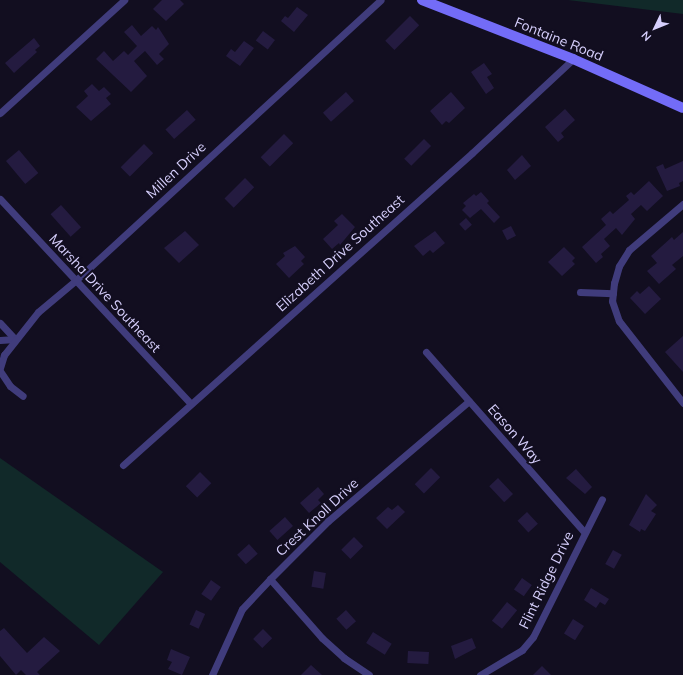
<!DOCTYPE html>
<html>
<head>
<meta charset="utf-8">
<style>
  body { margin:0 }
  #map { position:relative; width:683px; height:675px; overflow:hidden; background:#120e20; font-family:Mulish,sans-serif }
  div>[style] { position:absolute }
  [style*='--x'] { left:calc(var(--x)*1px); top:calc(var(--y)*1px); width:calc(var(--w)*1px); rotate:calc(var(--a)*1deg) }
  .green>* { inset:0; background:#112929 }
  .building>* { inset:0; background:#241b40; transform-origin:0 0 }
  .street>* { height:7px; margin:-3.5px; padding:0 3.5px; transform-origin:3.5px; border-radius:3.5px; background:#403c7c }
  .secondary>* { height:10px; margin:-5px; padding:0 5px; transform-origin:5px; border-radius:5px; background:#736cf7 }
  span { translate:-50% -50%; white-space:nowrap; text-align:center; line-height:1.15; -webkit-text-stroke:4px #120e20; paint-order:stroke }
  .street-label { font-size:14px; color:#d6cffc }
  .north { position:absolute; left:635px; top:8px; width:40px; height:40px; -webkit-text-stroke:3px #120e20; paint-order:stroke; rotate:227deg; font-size:11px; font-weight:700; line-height:16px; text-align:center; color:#d6cffc }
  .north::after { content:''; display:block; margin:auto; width:14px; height:18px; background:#d6cffc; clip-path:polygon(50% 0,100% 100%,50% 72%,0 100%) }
</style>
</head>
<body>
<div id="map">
  <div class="green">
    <i style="clip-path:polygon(568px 0,683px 0,683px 14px)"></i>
    <i style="clip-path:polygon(0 458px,163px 572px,99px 645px,0 562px)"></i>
  </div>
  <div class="building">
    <i style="clip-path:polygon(162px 0,180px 0,184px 4px,166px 21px,153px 9px)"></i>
    <i style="clip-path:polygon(297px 7px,308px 15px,294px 32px,281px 21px,285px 16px,288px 18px)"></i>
    <i style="left:410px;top:16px;width:13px;height:35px;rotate:45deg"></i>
    <i style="clip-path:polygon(132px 25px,141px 36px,152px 26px,156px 30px,158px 27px,169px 44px,159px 54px,164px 59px,157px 65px,145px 51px,134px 61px,147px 76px,131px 92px,96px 59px,104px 51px,113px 61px,124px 51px,128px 55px,137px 46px,124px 32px)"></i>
    <i style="left:263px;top:31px;width:15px;height:12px;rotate:37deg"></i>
    <i style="clip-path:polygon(34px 38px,40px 46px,35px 50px,37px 52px,14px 73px,5px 63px)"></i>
    <i style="clip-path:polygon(244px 41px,254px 48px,240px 66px,226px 56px,231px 49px,235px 52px)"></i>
    <i style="clip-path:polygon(484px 63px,492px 74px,487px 77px,494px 88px,486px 94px,471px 72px)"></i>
    <i style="clip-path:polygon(92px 84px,99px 91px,104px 87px,111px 94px,106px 98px,111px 104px,91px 121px,76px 107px,88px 96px,84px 91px)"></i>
    <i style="left:346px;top:92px;width:12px;height:31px;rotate:48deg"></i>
    <i style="clip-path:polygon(451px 92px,465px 108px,449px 123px,446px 121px,442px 125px,430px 111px)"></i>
    <i style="clip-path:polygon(565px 109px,575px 120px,561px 133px,564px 137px,558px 142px,545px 127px)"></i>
    <i style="left:187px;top:110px;width:13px;height:29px;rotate:48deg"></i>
    <i style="left:284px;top:134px;width:13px;height:33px;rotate:45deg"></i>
    <i style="left:424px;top:139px;width:10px;height:28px;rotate:45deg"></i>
    <i style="left:144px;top:144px;width:13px;height:33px;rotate:45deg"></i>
    <i style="left:19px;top:150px;width:30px;height:17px;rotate:50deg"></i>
    <i style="clip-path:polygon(522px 155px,531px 166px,515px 180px,507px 170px)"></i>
    <i style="clip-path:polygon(683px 161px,683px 181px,679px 183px,680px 186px,667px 191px,656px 167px,663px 164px,665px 169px)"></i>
    <i style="left:245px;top:178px;width:13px;height:29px;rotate:45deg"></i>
    <i style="clip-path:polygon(649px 181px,663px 196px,647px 211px,641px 205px,631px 214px,635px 219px,622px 235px,616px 228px,604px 239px,610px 246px,601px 254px,603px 257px,596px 263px,582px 247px,606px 225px,601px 219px,610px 211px,613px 214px,629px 200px,626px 196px,631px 192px,634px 195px)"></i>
    <i style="clip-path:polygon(481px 192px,489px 201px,487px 203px,500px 217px,494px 223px,481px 209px,470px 218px,462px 210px,466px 206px,463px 203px,474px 194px,476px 196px)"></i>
    <i style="left:61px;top:205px;width:30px;height:14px;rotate:48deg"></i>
    <i style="clip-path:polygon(342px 214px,355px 227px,340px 245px,339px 243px,332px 249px,323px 239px,338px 225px,334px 221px)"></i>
    <i style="left:466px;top:218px;width:9px;height:9px;rotate:49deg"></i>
    <i style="left:511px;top:226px;width:11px;height:10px;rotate:63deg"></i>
    <i style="clip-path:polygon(185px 231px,199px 245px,179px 263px,164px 248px)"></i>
    <i style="clip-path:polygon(435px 231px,445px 243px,433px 253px,430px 250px,423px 256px,414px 246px)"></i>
    <i style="clip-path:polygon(683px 232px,683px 256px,672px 265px,676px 269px,659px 284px,647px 271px,657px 263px,651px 256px,672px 237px,674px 240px)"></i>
    <i style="clip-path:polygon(295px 246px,305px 257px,301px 261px,304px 264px,289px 278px,276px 264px,285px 256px,283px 253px)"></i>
    <i style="clip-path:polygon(564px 247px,575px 258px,572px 261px,575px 264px,562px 276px,548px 262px)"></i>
    <i style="clip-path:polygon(649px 286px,661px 299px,645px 314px,630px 298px,637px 291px,640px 294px)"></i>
    <i style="clip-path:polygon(683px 336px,683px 372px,665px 352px)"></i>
    <i style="left:431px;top:468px;width:13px;height:23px;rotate:45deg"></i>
    <i style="clip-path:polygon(576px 469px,592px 487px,585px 494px,566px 478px)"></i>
    <i style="left:200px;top:472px;width:16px;height:20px;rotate:45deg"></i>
    <i style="left:498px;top:478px;width:22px;height:12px;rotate:47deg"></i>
    <i style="clip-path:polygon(318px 487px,324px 494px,318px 500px,321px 503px,309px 513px,300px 503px)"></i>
    <i style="clip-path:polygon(646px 494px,657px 505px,651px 511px,656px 514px,645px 531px,641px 529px,640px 532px,629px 525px)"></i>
    <i style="clip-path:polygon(398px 505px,405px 512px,387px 529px,376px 518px,388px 507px,392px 510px)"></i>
    <i style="left:527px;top:512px;width:16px;height:13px;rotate:47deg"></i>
    <i style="left:285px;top:517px;width:12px;height:21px;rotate:48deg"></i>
    <i style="left:354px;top:537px;width:13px;height:18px;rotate:45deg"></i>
    <i style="left:249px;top:544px;width:13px;height:16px;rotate:48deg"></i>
    <i style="left:613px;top:550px;width:10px;height:16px;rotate:29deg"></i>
    <i style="left:314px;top:571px;width:12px;height:16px;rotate:9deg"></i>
    <i style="left:522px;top:578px;width:12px;height:14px;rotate:35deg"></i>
    <i style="left:211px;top:580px;width:12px;height:17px;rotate:35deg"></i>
    <i style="clip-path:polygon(591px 588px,609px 599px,605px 605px,600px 602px,596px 608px,584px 600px)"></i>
    <i style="left:507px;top:602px;width:13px;height:24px;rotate:39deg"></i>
    <i style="left:196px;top:610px;width:10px;height:16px;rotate:24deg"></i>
    <i style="left:346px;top:610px;width:15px;height:13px;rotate:48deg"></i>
    <i style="left:573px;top:619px;width:13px;height:17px;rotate:32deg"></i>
    <i style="clip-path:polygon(4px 628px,27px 653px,44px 637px,60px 651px,37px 672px,40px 675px,26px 675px,21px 670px,16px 675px,0 656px,0 631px)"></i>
    <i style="left:263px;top:629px;width:13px;height:14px;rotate:45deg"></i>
    <i style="left:373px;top:632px;width:22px;height:13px;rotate:32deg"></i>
    <i style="clip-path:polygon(472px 638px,476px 648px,455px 659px,451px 646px)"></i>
    <i style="clip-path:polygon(171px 649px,190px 657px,182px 675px,168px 669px,172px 662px,167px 660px)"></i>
    <i style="left:408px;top:651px;width:21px;height:12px;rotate:3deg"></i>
    <i style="clip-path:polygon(311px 665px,322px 675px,301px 675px)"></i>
    <i style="clip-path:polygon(542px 666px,551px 675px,533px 675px)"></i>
  </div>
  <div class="street">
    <i style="--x:0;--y:113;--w:168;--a:-42.3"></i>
    <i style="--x:0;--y:199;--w:280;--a:47"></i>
    <i style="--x:683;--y:204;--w:71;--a:139.6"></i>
    <i style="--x:629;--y:250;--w:19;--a:122"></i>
    <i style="--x:619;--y:266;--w:18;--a:106"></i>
    <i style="--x:614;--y:283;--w:18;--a:96"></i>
    <i style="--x:612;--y:301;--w:21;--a:71"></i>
    <i style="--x:619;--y:321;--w:104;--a:52"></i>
    <i style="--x:580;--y:292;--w:33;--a:2"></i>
    <i style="--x:0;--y:323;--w:22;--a:47"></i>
    <i style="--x:15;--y:339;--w:15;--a:176"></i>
    <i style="--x:426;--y:352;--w:240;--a:48.7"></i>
    <i style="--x:0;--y:368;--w:14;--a:-73"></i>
    <i style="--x:4;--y:355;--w:55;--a:-51.7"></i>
    <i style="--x:38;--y:312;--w:48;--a:-40"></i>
    <i style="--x:75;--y:281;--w:415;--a:-42.6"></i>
    <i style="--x:0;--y:371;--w:18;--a:56"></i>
    <i style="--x:10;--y:386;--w:16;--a:38"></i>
    <i style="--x:123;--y:465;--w:468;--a:-41.8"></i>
    <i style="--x:472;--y:153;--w:138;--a:-42.9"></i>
    <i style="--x:270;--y:579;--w:79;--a:48.6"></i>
    <i style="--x:322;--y:638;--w:30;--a:42"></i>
    <i style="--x:344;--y:658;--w:30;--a:34"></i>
    <i style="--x:212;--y:675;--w:72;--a:-65.6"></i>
    <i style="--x:242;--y:609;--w:41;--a:-47"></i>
    <i style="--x:270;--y:579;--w:82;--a:-45"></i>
    <i style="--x:328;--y:521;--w:185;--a:-40.4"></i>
    <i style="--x:480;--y:675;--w:49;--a:-30.8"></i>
    <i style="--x:522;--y:650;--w:17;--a:-50"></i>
    <i style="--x:533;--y:637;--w:154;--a:-63.4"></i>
  </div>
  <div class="secondary">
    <i style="--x:422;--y:0;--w:162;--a:21.3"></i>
    <i style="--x:573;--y:59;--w:120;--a:24"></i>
  </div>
  <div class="street-label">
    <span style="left:559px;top:39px;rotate:22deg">Fontaine Road</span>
    <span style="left:176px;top:170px;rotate:-43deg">Millen Drive</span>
    <span style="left:340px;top:253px;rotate:-42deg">Elizabeth Drive Southeast</span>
    <span style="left:105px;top:293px;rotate:47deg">Marsha Drive Southeast</span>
    <span style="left:515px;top:434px;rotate:49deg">Eason Way</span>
    <span style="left:317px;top:517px;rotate:-43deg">Crest Knoll Drive</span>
    <span style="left:546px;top:580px;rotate:-64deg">Flint Ridge Drive</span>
  </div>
  <div class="north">N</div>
</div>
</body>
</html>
